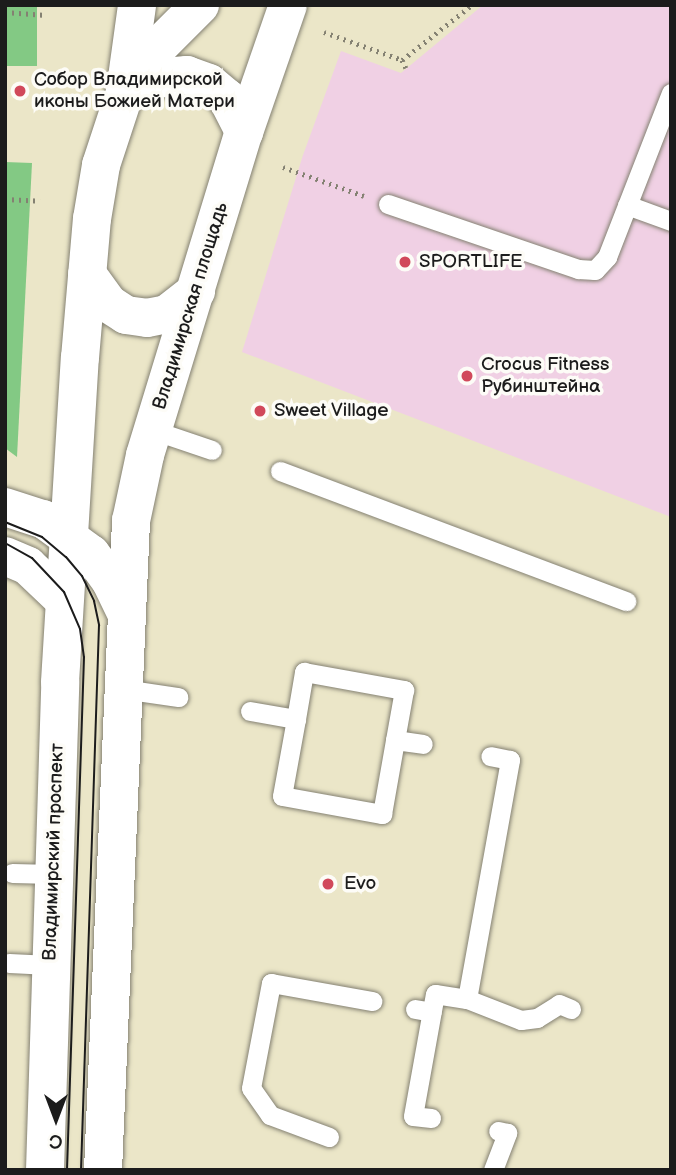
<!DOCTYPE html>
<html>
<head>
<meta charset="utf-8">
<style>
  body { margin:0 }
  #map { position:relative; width:676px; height:1175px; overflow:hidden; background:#ebe6c8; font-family:"Balsamiq Sans",sans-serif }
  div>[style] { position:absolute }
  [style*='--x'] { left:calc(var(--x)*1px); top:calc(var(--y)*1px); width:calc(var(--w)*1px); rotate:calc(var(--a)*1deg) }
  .built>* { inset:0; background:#f0d0e4 }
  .green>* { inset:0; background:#83c984; transform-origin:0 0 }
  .path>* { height:4.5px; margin-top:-2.25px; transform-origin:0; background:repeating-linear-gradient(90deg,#848172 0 2px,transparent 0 7px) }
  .roads { filter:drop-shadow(0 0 2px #848172) drop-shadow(0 0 2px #848172) }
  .service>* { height:19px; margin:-9.5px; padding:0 9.5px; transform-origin:9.5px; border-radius:9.5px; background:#fff }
  .minor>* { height:38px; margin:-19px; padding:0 19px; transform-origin:19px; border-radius:19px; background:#fff }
  .tertiary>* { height:38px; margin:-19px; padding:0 19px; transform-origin:19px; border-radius:19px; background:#fff }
  .primary>* { height:38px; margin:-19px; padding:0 19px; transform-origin:19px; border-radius:19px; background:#fff }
  .tram>* { height:2px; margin:-1px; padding:0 1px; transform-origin:1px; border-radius:1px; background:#1c1c1c }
  .dots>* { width:19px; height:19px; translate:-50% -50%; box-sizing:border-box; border:4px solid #fdfcf7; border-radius:50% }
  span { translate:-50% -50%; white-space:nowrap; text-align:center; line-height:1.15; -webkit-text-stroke:7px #fdfcf7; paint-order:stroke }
  .poi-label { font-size:19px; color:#1c1c1c }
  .left { translate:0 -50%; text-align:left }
  .street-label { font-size:19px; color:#1c1c1c }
  .frame { position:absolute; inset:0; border:7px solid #1c1c1c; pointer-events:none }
  .north { position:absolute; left:21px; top:1084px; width:70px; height:70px; -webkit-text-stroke:5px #fdfcf7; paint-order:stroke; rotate:180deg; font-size:19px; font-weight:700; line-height:28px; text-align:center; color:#1c1c1c }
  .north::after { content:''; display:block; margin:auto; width:24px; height:32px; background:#1c1c1c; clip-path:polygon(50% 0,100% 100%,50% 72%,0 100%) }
</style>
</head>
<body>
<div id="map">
  <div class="built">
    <i style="clip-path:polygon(483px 5px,671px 5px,671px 517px,242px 352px,303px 155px,341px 51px,401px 73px)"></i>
  </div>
  <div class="green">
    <i style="left:5px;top:5px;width:32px;height:61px"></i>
    <i style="clip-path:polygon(5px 162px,32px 163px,17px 457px,5px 448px)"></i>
  </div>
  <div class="path">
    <i style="--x:5;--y:12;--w:41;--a:4.2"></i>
    <i style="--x:324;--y:32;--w:83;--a:19.7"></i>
    <i style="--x:402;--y:60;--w:9;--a:63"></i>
    <i style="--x:402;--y:60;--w:89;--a:-38.2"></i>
    <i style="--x:283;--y:167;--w:86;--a:19.7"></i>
    <i style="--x:5;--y:199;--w:35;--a:3"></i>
  </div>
  <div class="roads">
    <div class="service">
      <i style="--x:388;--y:204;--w:201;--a:18.9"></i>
      <i style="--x:578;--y:269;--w:17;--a:3"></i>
      <i style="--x:595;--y:270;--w:18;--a:-47"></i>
      <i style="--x:607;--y:257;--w:176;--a:-68.7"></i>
      <i style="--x:627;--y:205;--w:47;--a:20"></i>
      <i style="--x:153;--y:430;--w:62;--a:18.7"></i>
      <i style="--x:280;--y:471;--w:370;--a:20.6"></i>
      <i style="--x:123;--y:689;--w:56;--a:8.3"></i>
      <i style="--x:250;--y:711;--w:47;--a:9.9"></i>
      <i style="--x:296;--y:719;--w:78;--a:100.3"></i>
      <i style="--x:282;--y:796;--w:102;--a:10.2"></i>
      <i style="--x:382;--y:814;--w:75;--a:-80"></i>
      <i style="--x:395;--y:740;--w:28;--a:8"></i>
      <i style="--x:296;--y:719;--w:48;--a:-80.3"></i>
      <i style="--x:304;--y:672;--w:102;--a:10.2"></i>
      <i style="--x:404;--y:690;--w:51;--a:100.2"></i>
      <i style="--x:12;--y:873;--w:42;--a:1.4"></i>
      <i style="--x:9;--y:963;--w:41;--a:2.8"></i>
      <i style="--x:467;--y:999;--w:58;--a:21.3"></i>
      <i style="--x:521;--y:1020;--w:16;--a:-7"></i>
      <i style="--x:537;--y:1018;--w:26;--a:-32"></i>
      <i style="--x:559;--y:1004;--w:13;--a:23"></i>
      <i style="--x:415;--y:1009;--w:17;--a:10"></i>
      <i style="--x:431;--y:1118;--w:18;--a:-174"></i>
      <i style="--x:413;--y:1116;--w:124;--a:-79.8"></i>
      <i style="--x:435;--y:994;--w:32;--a:9"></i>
      <i style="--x:467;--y:999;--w:243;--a:-79.8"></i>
      <i style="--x:510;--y:760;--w:20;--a:-169"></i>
      <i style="--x:329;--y:1137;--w:63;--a:-159.6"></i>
      <i style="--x:270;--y:1115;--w:33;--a:-125"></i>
      <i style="--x:251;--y:1088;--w:107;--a:-79.2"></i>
      <i style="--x:271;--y:983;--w:103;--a:10.1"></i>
      <i style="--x:493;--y:1170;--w:40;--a:-69"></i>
      <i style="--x:507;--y:1133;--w:9;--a:-167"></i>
    </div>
    <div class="minor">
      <i style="--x:125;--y:92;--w:57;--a:-53.5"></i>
      <i style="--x:159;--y:46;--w:58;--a:-45"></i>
    </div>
    <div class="tertiary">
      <i style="--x:5;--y:507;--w:40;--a:18"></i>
      <i style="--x:43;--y:519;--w:59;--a:36.1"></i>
      <i style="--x:91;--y:554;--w:34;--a:54"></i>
      <i style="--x:111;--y:582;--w:34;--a:64"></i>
      <i style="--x:5;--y:556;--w:25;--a:23"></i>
      <i style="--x:28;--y:566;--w:50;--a:43.4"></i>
    </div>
    <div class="primary">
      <i style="--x:125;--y:92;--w:42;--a:-21"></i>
      <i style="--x:164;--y:77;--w:23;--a:-5"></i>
      <i style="--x:187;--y:75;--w:23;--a:20"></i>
      <i style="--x:209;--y:83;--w:23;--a:40"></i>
      <i style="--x:227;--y:98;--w:38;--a:63"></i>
      <i style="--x:87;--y:274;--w:37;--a:54"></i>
      <i style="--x:109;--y:304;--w:20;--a:33"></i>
      <i style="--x:126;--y:315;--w:21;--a:8"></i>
      <i style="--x:147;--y:318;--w:20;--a:-11"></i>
      <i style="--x:167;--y:314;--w:37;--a:-38"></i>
      <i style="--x:45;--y:1170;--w:488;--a:-88.2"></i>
      <i style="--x:60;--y:682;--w:325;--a:-86.5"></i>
      <i style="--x:80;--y:358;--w:140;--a:-85.1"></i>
      <i style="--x:92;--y:219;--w:55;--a:-80.5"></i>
      <i style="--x:101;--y:165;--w:77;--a:-71.8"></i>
      <i style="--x:125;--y:92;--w:88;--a:-82.1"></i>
      <i style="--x:103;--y:1170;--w:650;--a:-87.53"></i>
      <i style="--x:131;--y:521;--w:67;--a:-78"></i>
      <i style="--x:145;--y:455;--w:338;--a:-73"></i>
      <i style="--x:244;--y:132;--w:134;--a:-70.9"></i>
    </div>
  </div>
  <div class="tram">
    <i style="--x:5;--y:522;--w:40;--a:22"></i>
    <i style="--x:42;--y:537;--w:31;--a:40"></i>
    <i style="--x:66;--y:557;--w:25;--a:50"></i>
    <i style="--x:82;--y:576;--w:28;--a:64"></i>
    <i style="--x:94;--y:601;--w:25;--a:78"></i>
    <i style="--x:99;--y:625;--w:545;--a:91.89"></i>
    <i style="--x:5;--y:543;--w:31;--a:29"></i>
    <i style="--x:32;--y:558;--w:47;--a:46.7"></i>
    <i style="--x:64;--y:592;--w:40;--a:66.6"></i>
    <i style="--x:80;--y:629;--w:28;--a:82"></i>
    <i style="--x:84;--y:657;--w:513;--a:91.9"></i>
  </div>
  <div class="dots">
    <i style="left:20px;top:91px;background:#d1495b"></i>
    <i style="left:405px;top:262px;background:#d1495b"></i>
    <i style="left:467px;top:376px;background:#d1495b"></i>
    <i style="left:260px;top:411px;background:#d1495b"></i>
    <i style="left:328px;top:884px;background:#d1495b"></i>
  </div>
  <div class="poi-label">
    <span class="left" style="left:34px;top:91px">Собор Владимирской<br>иконы Божией Матери</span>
    <span class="left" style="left:419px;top:262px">SPORTLIFE</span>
    <span class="left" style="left:481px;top:376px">Crocus Fitness<br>Рубинштейна</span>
    <span class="left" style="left:274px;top:411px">Sweet Village</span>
    <span class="left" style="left:344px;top:884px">Evo</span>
  </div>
  <div class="street-label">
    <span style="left:191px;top:306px;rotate:-73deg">Владимирская площадь</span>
    <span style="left:54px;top:852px;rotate:-88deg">Владимирский проспект</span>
  </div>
  <div class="frame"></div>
  <div class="north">С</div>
</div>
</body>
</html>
